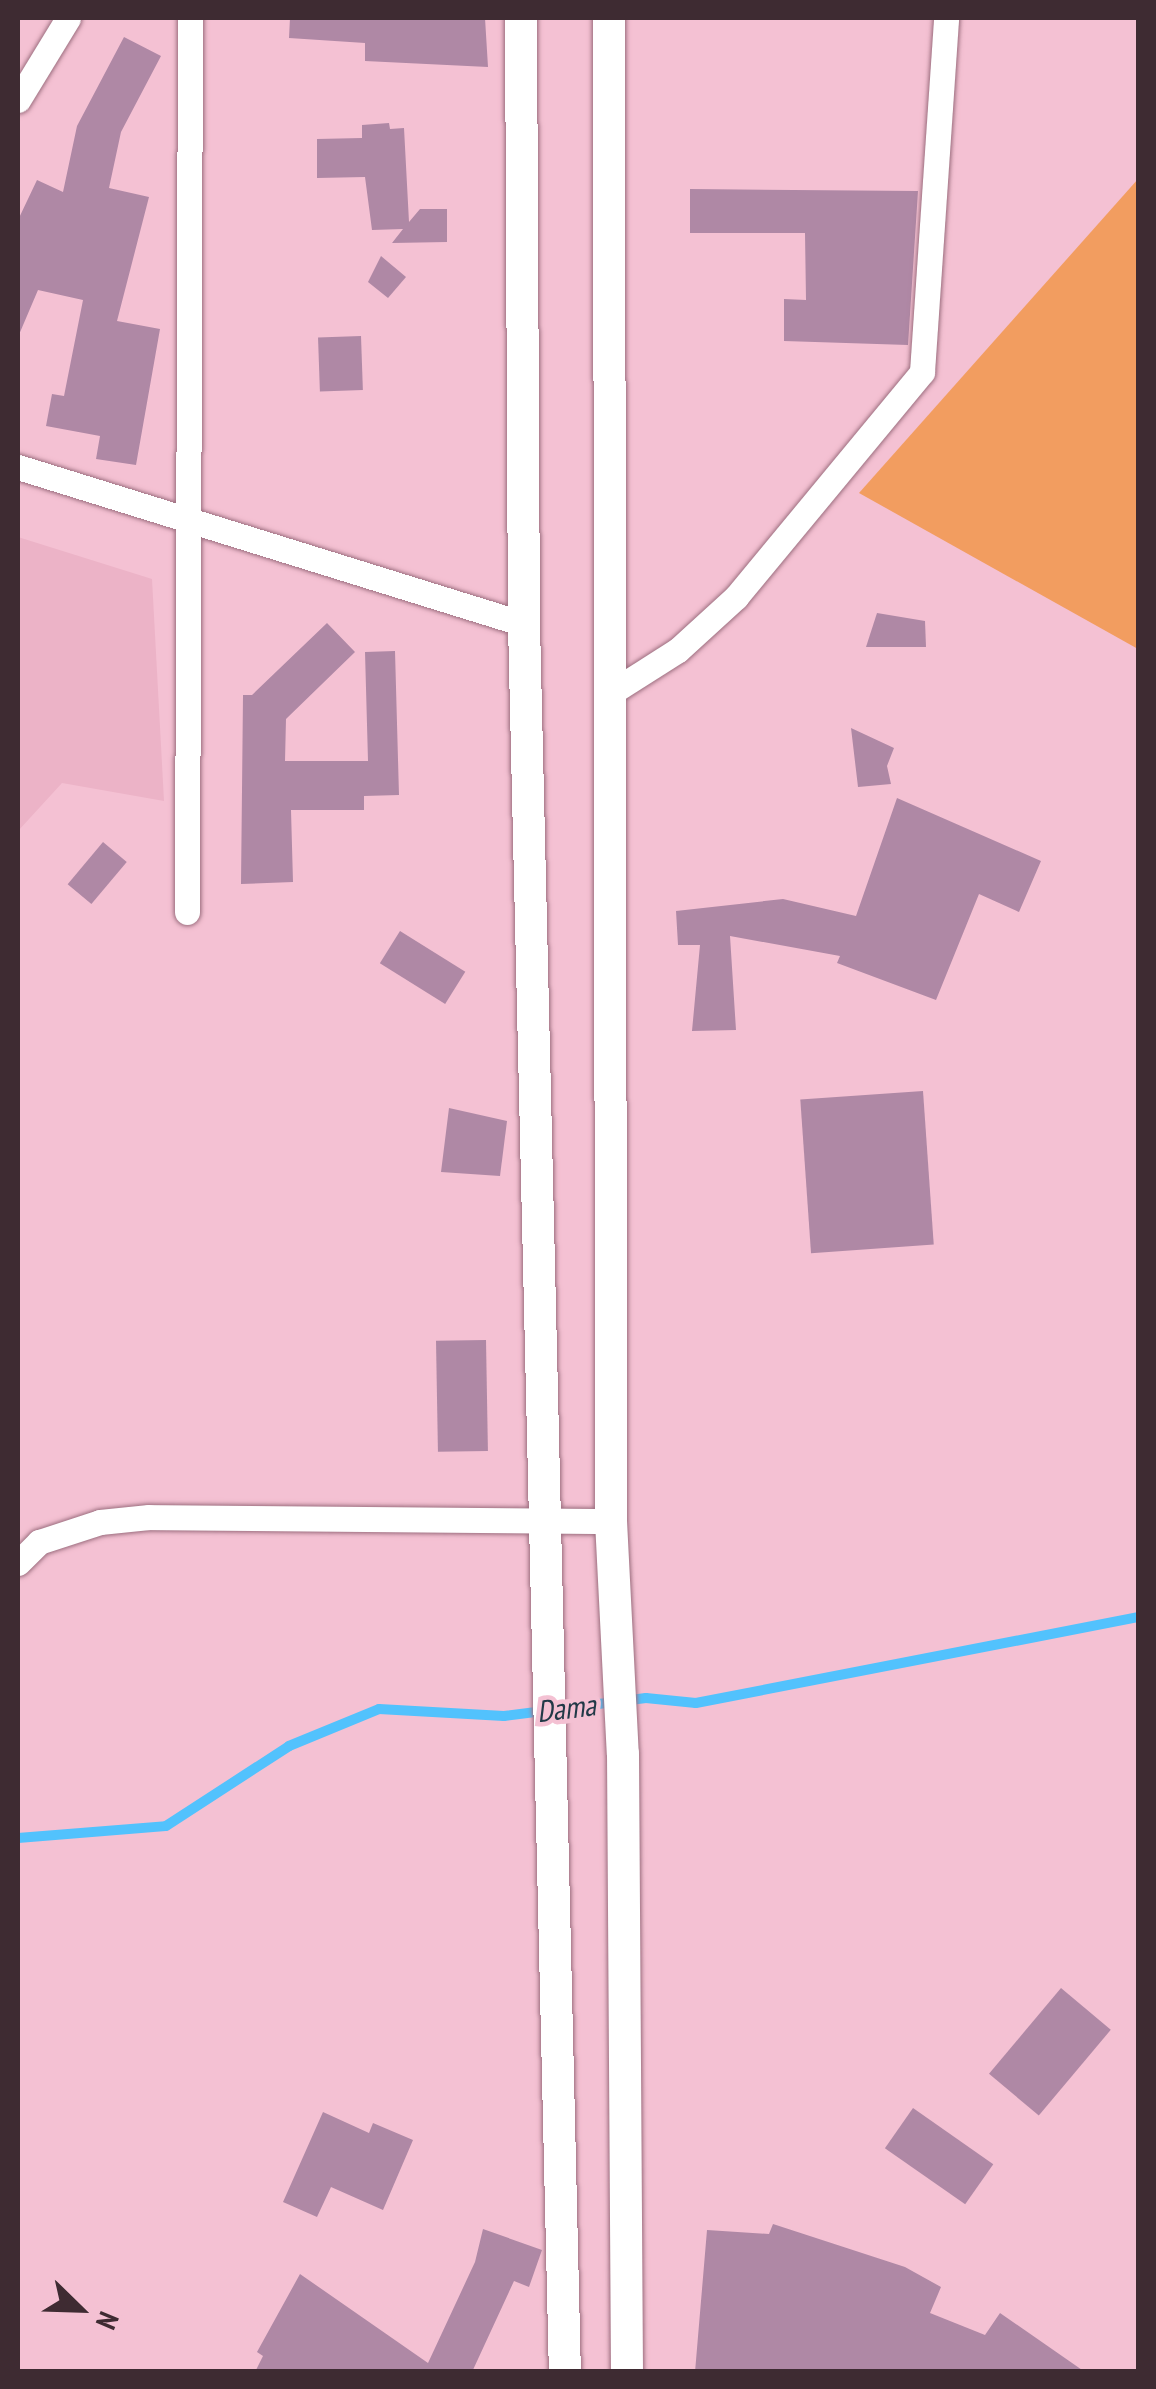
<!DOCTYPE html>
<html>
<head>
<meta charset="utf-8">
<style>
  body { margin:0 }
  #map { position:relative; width:1156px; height:2389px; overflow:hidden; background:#f4c1d3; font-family:"PT Sans Narrow",sans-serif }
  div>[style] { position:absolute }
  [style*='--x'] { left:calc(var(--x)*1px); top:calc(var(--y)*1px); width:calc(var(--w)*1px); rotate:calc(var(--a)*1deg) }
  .built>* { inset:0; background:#ecb3c7 }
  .green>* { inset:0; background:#f29d60 }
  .stream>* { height:10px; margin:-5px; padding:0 5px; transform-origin:5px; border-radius:5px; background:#52c2fd }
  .building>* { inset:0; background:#af88a5; transform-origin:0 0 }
  .roads { filter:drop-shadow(0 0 2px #9c6e7f) drop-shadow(0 0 2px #9c6e7f) }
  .minor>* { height:25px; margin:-12.5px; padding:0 12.5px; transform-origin:12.5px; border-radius:12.5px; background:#fff }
  .tertiary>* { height:32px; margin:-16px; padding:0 16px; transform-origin:16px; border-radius:16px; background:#fff }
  span { translate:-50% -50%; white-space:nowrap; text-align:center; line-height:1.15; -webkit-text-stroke:9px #f4c1d3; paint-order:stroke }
  .water-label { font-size:30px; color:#213947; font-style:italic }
  .frame { position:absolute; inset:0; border:20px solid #3e2b32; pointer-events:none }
  .north { position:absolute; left:30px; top:2259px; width:100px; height:100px; -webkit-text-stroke:8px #f4c1d3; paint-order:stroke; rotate:113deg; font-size:28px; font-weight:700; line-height:40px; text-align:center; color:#3e2b32 }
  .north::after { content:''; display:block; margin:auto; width:35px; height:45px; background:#3e2b32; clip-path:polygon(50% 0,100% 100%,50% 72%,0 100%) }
</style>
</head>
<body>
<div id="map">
  <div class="built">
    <i style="clip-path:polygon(18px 537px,152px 579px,164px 801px,62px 783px,18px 831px)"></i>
  </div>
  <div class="green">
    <i style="clip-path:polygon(1138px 179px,1138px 649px,859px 493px)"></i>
  </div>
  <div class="stream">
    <i style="--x:18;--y:1838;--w:148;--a:-4.6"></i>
    <i style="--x:166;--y:1826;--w:147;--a:-33"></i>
    <i style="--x:289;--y:1746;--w:97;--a:-22.3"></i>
    <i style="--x:379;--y:1709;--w:125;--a:3.2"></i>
    <i style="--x:504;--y:1716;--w:143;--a:-7.2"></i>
    <i style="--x:646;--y:1698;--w:50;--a:5.7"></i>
    <i style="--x:696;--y:1703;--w:450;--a:-11"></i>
  </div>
  <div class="building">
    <i style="clip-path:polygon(290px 18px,485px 18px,488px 67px,365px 61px,365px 43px,289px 38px)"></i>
    <i style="clip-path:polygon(124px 37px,161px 56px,121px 132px,109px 188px,149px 197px,117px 321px,160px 329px,136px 465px,96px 459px,100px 436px,46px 426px,52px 394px,64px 396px,83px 300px,38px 290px,18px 337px,18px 220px,37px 180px,63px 192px,77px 126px)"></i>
    <i style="clip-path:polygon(389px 123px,390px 129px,404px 128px,409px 222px,420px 209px,447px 209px,447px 242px,392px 243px,403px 229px,372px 230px,365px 177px,317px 178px,317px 139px,362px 138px,362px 125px)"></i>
    <i style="clip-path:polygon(690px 189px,918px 191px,908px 345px,784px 341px,784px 299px,806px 300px,805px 233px,690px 233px)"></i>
    <i style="clip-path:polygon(381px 256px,406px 277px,388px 298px,368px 282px)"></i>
    <i style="left:361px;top:336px;width:54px;height:43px;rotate:88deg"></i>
    <i style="clip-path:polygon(877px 613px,925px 621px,926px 647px,866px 647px)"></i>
    <i style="clip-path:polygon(327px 623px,355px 652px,286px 719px,285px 761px,368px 761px,365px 652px,395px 651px,399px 795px,364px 796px,364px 810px,291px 810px,293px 882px,241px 884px,243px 695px,252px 695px)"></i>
    <i style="clip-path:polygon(851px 728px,894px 748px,887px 766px,891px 784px,858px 787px)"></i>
    <i style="clip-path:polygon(897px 798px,1041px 861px,1019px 912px,979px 894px,936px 1000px,837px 963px,840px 956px,730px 936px,736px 1030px,692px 1031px,700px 945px,678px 945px,676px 911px,783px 899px,856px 916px)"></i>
    <i style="left:103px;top:842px;width:31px;height:55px;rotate:40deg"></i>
    <i style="left:400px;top:931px;width:77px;height:38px;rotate:32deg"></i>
    <i style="left:923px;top:1091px;width:154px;height:123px;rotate:86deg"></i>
    <i style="clip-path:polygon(449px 1108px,507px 1121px,500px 1176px,441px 1172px)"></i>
    <i style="left:486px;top:1340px;width:111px;height:50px;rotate:89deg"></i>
    <i style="left:1061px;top:1988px;width:65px;height:112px;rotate:40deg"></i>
    <i style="left:913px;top:2108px;width:98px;height:49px;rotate:35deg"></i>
    <i style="clip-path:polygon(323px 2112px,369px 2133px,373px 2123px,413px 2140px,383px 2210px,331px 2187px,317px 2217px,283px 2202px)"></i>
    <i style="clip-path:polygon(773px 2224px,905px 2267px,941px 2287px,930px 2313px,985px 2335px,1000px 2313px,1085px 2372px,695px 2372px,707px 2230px,769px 2234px)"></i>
    <i style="clip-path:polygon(483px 2229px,542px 2250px,529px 2287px,514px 2281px,472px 2372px,255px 2372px,263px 2356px,257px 2352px,300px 2274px,428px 2363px,475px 2262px)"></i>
  </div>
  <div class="roads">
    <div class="minor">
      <i style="--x:18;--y:100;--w:96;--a:-58.6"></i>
      <i style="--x:18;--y:467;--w:530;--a:17.24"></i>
      <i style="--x:612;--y:692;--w:78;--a:-32.5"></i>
      <i style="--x:678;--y:650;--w:79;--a:-42.4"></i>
      <i style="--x:736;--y:597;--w:292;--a:-50.4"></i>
      <i style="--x:922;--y:372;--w:355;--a:-86.1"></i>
      <i style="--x:187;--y:912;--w:894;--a:-89.81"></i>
      <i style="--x:18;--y:1563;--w:30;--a:-45"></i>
      <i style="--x:39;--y:1542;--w:64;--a:-18.2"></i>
      <i style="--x:100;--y:1522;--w:49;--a:-5.8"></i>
      <i style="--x:149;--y:1517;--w:462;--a:0.5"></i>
    </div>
    <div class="tertiary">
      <i style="--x:521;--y:18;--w:606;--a:89.72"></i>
      <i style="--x:524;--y:624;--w:1748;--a:88.66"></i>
      <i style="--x:609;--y:18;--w:1503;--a:89.92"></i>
      <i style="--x:611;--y:1521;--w:233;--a:87.1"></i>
      <i style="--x:623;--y:1754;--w:618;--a:89.63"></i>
    </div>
  </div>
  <div class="water-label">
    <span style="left:566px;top:1708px;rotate:-7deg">Dama</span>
  </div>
  <div class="frame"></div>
  <div class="north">N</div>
</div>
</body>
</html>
